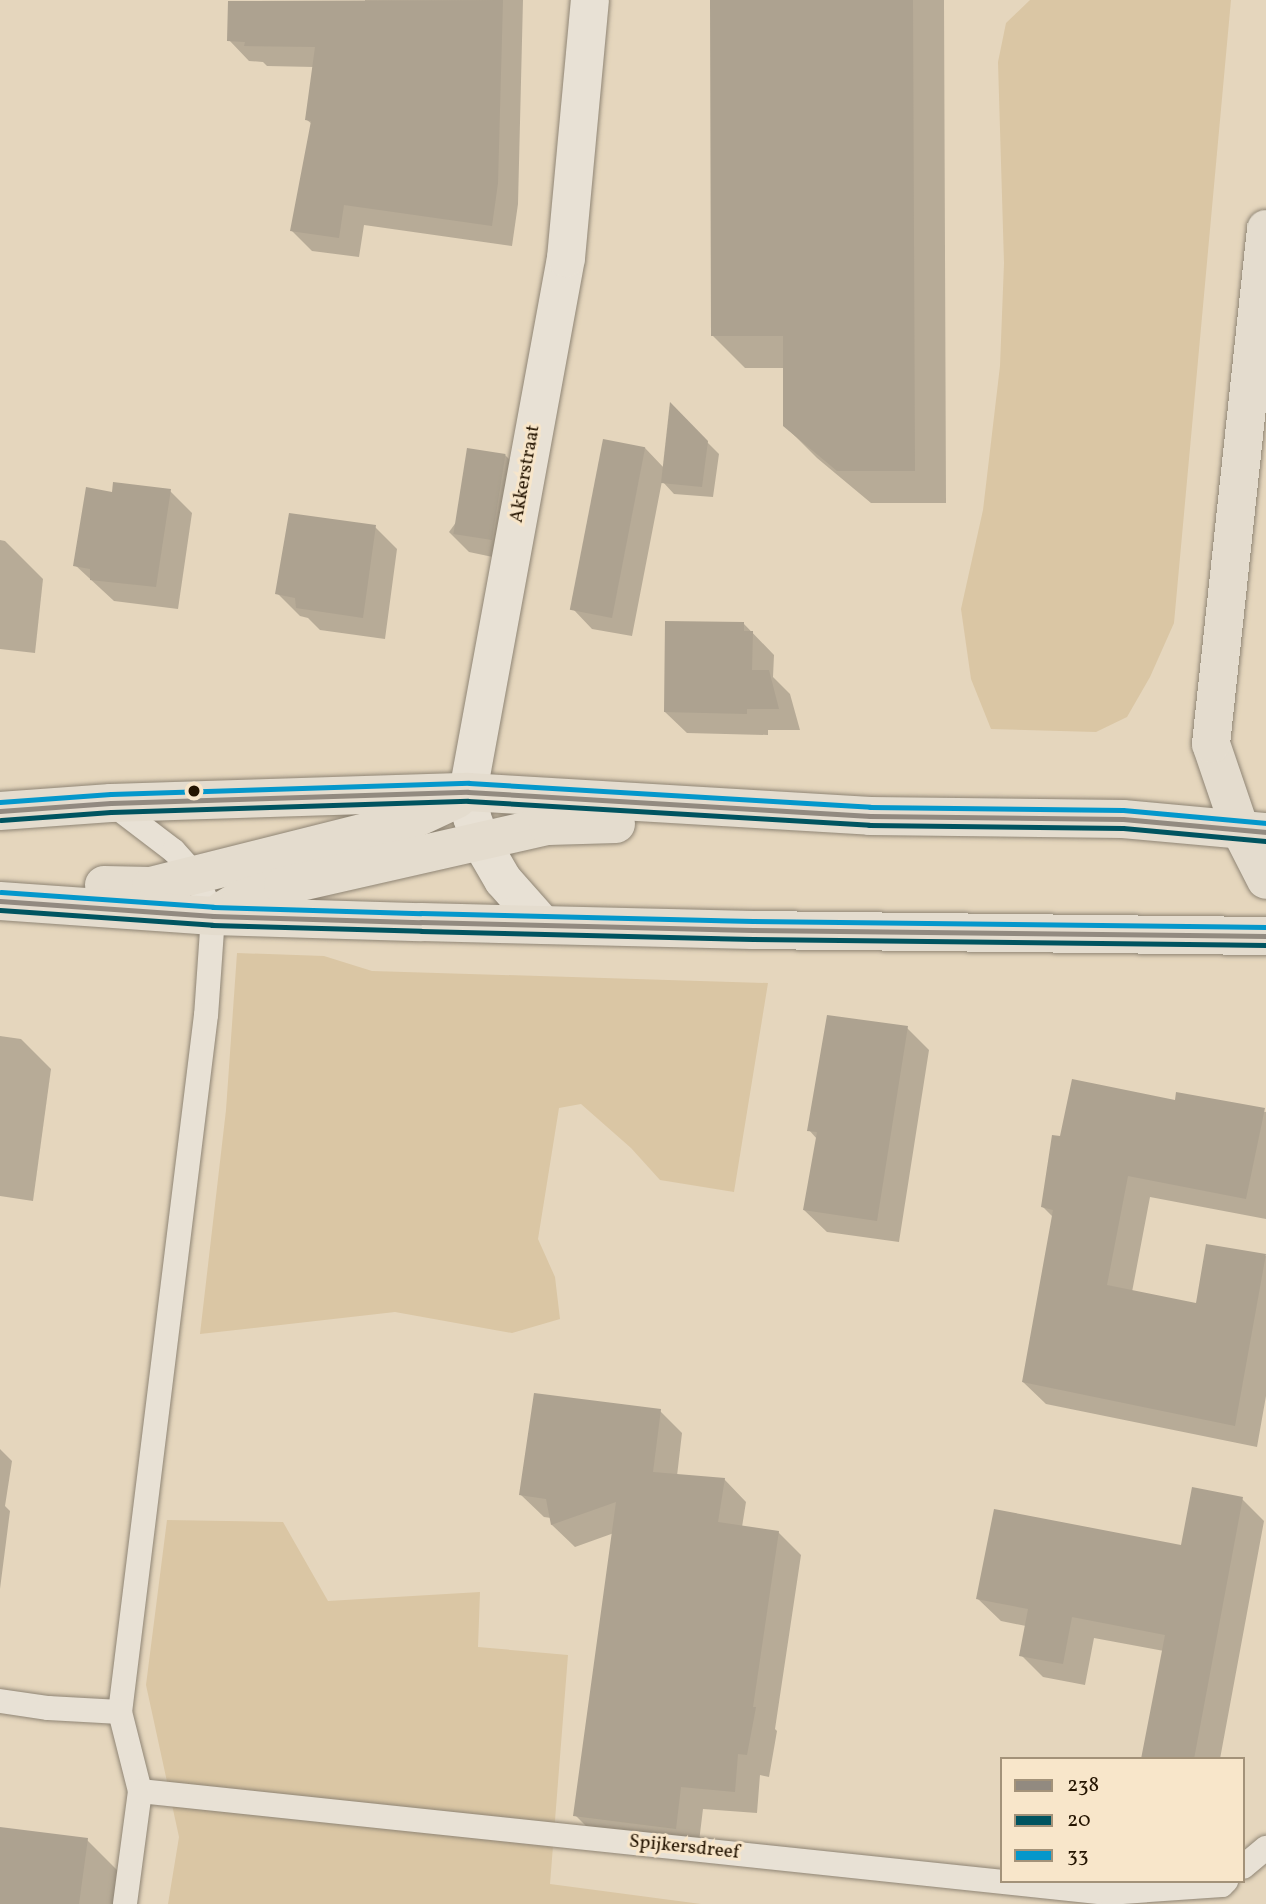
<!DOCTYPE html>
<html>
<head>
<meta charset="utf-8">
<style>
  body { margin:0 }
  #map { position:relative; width:1266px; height:1904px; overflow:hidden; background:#e5d6bd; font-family:Vollkorn,serif }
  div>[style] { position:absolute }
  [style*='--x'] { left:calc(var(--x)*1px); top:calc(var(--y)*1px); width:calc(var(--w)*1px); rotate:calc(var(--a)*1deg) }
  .green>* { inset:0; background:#dac6a4 }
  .shadow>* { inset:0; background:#0003 }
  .building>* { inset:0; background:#ada290; transform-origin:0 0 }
  .roads { filter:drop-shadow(0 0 2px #8f8575) drop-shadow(0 0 2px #8f8575) }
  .lane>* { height:24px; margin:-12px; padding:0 12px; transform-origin:12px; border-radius:12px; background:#e8e1d5 }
  .street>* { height:38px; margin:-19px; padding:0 19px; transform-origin:19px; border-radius:19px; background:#e8e1d5 }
  .primary>* { height:38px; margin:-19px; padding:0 19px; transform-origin:19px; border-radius:19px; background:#e4dcce }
  .highway>* { height:38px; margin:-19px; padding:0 19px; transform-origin:19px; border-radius:19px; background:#e4dcce }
  .bus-1>* { height:5px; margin:-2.5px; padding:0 2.5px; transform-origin:2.5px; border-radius:2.5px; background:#928a80 }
  .bus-2>* { height:5px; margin:-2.5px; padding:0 2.5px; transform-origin:2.5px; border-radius:2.5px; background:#005460 }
  .bus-3>* { height:5px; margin:-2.5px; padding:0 2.5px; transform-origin:2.5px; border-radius:2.5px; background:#0497cb }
  .dots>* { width:19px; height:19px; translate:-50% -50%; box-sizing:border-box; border:4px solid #f8e6ca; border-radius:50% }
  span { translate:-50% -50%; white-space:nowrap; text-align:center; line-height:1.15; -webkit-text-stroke:6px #f8e6ca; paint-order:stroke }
  .street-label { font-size:19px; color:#241400 }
  .legend { position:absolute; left:1000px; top:1757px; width:245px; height:126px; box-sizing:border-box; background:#f8e6ca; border:2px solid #a39279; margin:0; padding:9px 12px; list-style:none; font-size:21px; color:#241400 }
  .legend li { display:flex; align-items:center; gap:14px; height:35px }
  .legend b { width:35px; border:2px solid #a39279 }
</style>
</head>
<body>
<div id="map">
  <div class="green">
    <i style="clip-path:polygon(1030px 0,1231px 0,1174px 623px,1150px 677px,1127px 717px,1096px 732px,991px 729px,971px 679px,961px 609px,983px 510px,1000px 366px,1004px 263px,998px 62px,1006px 23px)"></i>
    <i style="clip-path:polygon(237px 953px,324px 956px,372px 971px,768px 983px,734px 1192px,660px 1180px,631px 1148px,581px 1104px,559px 1108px,538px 1239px,555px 1277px,560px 1319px,512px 1333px,395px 1312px,200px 1334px,226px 1110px)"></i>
    <i style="clip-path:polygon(167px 1520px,283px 1522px,328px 1601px,480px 1592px,478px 1647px,568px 1655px,550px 1884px,701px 1904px,168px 1904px,179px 1837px,146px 1685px)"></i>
  </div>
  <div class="shadow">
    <i style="clip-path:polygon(365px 0,523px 0,518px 204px,512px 246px,364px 225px,359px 257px,312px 251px,291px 230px,312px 124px,307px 120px,314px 67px,267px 66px,263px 62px,249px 61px,229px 40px,230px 1px,365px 3px)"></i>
    <i style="clip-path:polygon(712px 0,944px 0,946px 503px,871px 503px,817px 458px,785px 426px,785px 368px,745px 368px,713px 336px)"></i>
    <i style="clip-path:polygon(671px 406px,719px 454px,713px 497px,674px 494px,662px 481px,632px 636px,592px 629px,573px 609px,645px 448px,664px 468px)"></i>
    <i style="clip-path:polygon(505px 455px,525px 475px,507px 560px,469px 552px,449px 532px)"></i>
    <i style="clip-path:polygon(170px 491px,192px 513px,178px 609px,114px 601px,75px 565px,113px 494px)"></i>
    <i style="clip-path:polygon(375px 527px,397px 549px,385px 639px,320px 630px,308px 618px,300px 616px,277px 593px)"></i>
    <i style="clip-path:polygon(0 540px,5px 541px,43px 579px,35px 653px,0 649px)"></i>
    <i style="clip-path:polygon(744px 624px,774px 655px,773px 677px,790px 694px,800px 730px,768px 730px,768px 735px,687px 733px,665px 712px)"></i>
    <i style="clip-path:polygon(907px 1028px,929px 1050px,899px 1242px,827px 1232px,804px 1210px,817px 1139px,809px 1130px)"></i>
    <i style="clip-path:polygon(0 1036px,21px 1039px,51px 1069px,33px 1201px,0 1196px)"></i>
    <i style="clip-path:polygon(1177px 1102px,1266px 1112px,1266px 1219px,1150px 1197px,1132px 1292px,1198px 1305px,1207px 1246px,1266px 1256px,1266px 1396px,1257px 1447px,1046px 1404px,1023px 1382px,1053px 1217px,1043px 1207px,1061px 1138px)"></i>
    <i style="clip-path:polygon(660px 1411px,682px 1433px,677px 1476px,724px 1479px,746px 1502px,742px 1527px,778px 1532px,801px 1555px,775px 1729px,777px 1731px,769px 1777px,760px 1775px,757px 1813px,703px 1809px,698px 1850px,597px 1837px,575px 1815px,614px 1533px,575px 1547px,552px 1525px,551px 1518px,544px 1517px,521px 1495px)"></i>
    <i style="clip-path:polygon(0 1449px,12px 1461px,5px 1506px,10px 1511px,0 1589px)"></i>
    <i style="clip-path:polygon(1242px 1499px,1264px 1521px,1220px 1759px,1142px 1759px,1164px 1651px,1094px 1638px,1085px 1685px,1043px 1677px,1021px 1655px,1026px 1626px,1001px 1621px,978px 1599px,1183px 1547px)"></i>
    <i style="clip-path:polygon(0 1828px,87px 1840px,119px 1872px,115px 1904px,0 1904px)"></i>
  </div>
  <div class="building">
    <i style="clip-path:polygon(503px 0,498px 183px,492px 226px,344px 205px,339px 238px,290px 231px,311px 121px,305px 120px,315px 47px,244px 46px,245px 42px,227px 41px,228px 1px)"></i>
    <i style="clip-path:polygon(710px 0,913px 0,915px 471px,837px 471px,783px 426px,783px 336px,711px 336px)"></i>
    <i style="clip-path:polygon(670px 402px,708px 441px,702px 487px,661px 483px)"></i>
    <i style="left:603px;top:439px;width:43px;height:174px;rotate:11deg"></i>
    <i style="left:467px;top:448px;width:39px;height:87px;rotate:9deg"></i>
    <i style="clip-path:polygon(113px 482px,171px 489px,156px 587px,90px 580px,90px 569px,73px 566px,86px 487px,112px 492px)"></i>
    <i style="clip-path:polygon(289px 513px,376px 525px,363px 618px,296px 608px,295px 598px,275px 594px)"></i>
    <i style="clip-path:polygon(665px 621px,744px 622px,744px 631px,753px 631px,752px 670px,769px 670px,779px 709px,747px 709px,747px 714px,664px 712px)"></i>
    <i style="clip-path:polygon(827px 1015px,908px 1026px,877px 1221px,803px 1210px,817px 1132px,807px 1131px)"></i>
    <i style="clip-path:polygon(1072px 1079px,1175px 1100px,1176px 1092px,1265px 1108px,1246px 1199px,1128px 1176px,1107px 1285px,1196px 1303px,1206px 1244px,1266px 1254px,1235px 1426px,1022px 1382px,1053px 1210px,1041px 1207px,1052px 1135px,1060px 1136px)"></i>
    <i style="clip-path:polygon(534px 1393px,661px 1409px,653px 1472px,725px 1478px,718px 1522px,779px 1531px,753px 1707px,756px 1707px,747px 1755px,738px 1754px,735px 1792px,681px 1787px,676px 1829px,573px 1816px,616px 1502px,551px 1525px,546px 1499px,519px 1495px)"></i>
    <i style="clip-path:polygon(1192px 1487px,1243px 1497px,1194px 1759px,1141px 1759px,1165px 1635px,1072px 1617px,1063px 1664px,1019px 1656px,1028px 1609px,976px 1599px,994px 1509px,1181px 1545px)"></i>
    <i style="clip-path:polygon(0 1827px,88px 1838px,79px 1904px,0 1904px)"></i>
  </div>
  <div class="roads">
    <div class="lane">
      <i style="--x:111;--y:803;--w:79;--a:37.3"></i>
      <i style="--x:174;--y:851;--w:31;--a:48"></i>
      <i style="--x:195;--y:874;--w:46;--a:66.8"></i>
      <i style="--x:213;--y:916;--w:99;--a:94"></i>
      <i style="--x:206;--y:1015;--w:702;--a:97.03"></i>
      <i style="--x:120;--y:1712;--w:81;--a:75.8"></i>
      <i style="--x:140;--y:1791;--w:114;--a:97.6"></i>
      <i style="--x:0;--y:1701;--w:49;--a:8.3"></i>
      <i style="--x:48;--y:1708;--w:72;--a:3.2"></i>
      <i style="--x:140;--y:1791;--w:973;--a:6.02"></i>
      <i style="--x:1108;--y:1893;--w:114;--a:-4"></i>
      <i style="--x:1222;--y:1885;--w:6;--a:-45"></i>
      <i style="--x:1243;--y:1867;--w:30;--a:-40"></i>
    </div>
    <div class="street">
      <i style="--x:543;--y:925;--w:60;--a:-131.6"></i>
      <i style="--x:503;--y:880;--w:44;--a:-120.1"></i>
      <i style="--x:481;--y:842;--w:27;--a:-110"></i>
      <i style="--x:472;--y:817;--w:25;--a:-99"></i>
      <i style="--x:468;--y:792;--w:543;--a:-79.6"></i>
      <i style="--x:566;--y:258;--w:259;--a:-84.7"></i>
    </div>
    <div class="primary">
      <i style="--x:0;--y:811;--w:111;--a:-4.1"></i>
      <i style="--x:111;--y:803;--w:357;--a:-1.8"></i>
      <i style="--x:468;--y:792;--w:403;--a:3.4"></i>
      <i style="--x:870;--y:816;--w:253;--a:0.7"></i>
      <i style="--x:1123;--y:819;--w:144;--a:5.2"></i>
      <i style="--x:1240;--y:829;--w:57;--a:63"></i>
      <i style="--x:104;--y:885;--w:47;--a:1.2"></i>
      <i style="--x:151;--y:886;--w:267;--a:-14.1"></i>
      <i style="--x:410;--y:821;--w:52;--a:-25.1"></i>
      <i style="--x:0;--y:901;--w:214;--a:4"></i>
      <i style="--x:213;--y:916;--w:208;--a:1.7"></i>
      <i style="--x:421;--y:922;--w:332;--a:1.4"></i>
      <i style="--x:753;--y:930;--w:513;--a:0.67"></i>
      <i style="--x:223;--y:910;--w:21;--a:-31"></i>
      <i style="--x:241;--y:899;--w:44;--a:-17.2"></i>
      <i style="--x:283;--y:886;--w:272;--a:-12.8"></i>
      <i style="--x:548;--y:826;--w:68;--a:-1.7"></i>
    </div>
    <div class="highway">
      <i style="--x:1240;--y:829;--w:90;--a:-108.8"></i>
      <i style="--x:1211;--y:744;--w:518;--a:-83.9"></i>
    </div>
  </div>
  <div class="bus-1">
    <i style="--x:0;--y:811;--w:111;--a:-4.1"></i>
    <i style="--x:111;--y:803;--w:357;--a:-1.8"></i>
    <i style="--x:468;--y:792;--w:403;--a:3.4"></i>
    <i style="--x:870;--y:816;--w:253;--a:0.7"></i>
    <i style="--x:1123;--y:819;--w:144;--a:5.2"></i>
    <i style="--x:0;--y:901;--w:214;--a:4"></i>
    <i style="--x:213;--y:916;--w:208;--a:1.7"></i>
    <i style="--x:421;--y:922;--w:332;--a:1.4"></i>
    <i style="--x:753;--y:930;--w:513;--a:0.67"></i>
  </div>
  <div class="bus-2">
    <i style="--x:1;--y:820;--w:110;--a:-4.2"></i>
    <i style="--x:111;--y:812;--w:357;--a:-1.8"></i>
    <i style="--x:468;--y:801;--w:402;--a:3.4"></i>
    <i style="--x:869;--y:825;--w:254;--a:0.7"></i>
    <i style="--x:1123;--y:828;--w:143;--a:5.2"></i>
    <i style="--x:0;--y:910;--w:213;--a:4"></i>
    <i style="--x:212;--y:925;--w:209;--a:1.6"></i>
    <i style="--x:421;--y:931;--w:332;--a:1.4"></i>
    <i style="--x:753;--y:939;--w:513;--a:0.67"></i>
  </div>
  <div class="bus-3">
    <i style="--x:0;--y:802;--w:111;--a:-4.1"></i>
    <i style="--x:111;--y:794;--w:358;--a:-1.8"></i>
    <i style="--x:469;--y:783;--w:402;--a:3.4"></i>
    <i style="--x:870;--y:807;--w:253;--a:0.7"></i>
    <i style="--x:1123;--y:810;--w:144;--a:5.2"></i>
    <i style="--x:1;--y:892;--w:213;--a:4"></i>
    <i style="--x:213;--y:907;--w:208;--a:1.7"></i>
    <i style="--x:421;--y:913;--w:332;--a:1.4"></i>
    <i style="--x:753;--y:921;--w:513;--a:0.67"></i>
  </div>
  <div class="dots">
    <i style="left:194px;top:791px;background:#241400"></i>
  </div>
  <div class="street-label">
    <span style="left:526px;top:474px;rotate:-80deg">Akkerstraat</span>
    <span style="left:684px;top:1848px;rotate:6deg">Spijkersdreef</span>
  </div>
  <ul class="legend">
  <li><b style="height:9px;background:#928a80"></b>238</li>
  <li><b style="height:9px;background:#005460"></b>20</li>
  <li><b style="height:9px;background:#0497cb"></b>33</li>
  </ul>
</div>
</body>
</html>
